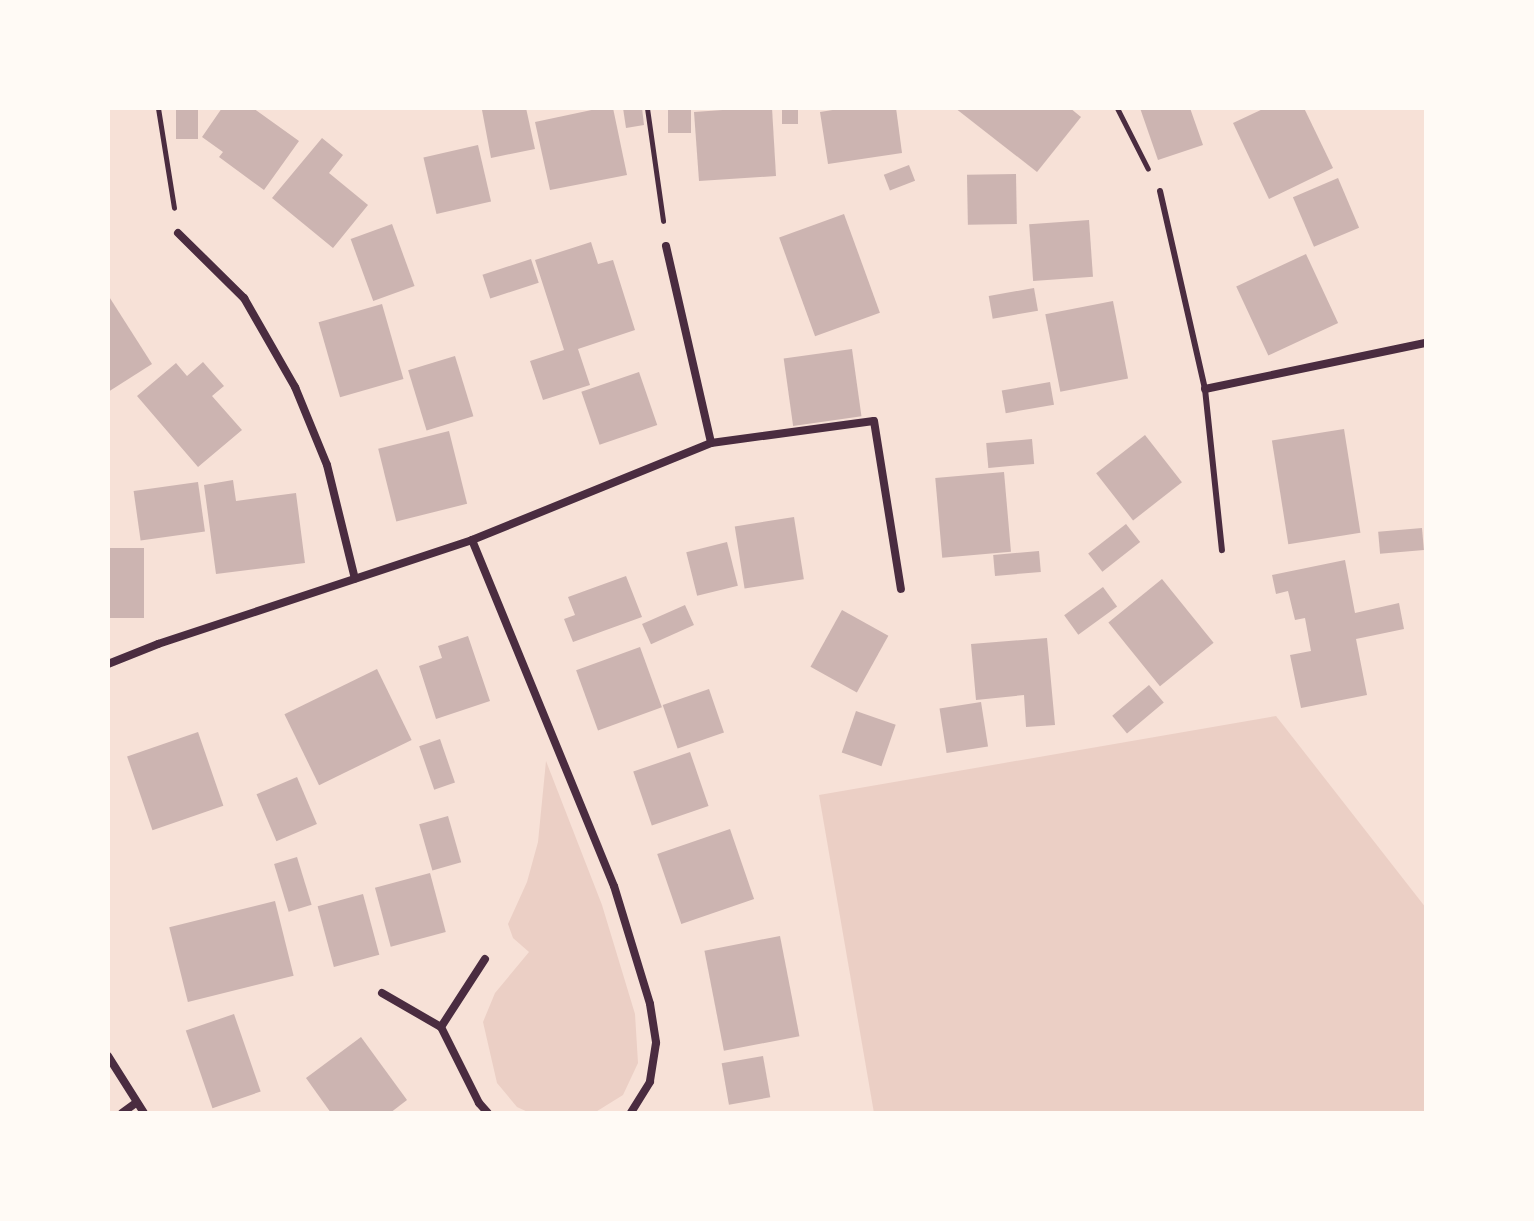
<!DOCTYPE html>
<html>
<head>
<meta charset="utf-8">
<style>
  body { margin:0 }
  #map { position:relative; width:1534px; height:1221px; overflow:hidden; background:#f7e1d7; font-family:Jost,sans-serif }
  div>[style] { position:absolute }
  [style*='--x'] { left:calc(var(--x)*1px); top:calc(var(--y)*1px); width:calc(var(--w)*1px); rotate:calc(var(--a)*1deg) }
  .green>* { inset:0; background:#ebcfc5 }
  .building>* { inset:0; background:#ccb4b1; transform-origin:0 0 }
  .path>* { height:5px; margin:-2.5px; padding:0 2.5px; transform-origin:2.5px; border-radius:2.5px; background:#4a2c40 }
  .service>* { height:6px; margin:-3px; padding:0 3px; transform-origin:3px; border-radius:3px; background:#4a2c40 }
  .minor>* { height:8px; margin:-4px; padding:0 4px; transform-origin:4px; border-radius:4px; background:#4a2c40 }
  span { translate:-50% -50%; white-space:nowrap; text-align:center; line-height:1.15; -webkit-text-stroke:6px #fffaf5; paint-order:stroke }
  .frame { position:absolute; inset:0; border:110px solid #fffaf5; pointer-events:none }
</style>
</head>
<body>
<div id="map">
  <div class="green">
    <i style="clip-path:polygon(1276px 716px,1426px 908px,1426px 1113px,874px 1113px,819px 795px)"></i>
    <i style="clip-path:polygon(546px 761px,602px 905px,635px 1014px,638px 1063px,623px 1095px,594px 1113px,530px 1113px,517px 1107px,497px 1083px,483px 1022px,495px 993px,529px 952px,513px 938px,508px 924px,527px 882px,538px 842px)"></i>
  </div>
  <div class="building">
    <i style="left:176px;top:108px;width:22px;height:31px"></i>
    <i style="clip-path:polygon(222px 108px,253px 108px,299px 141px,264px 190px,219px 157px,223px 152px,202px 137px)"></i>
    <i style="clip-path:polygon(526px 108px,535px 149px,491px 158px,482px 110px)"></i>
    <i style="clip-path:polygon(601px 108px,613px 108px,627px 175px,550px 190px,535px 122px)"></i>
    <i style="clip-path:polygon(623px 108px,642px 108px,644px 125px,626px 128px)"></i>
    <i style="left:668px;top:108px;width:23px;height:25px"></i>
    <i style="clip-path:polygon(751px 108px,772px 108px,776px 176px,699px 181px,694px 112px)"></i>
    <i style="left:782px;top:108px;width:16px;height:16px"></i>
    <i style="clip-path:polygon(845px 108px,896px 108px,902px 153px,828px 164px,820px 112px)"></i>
    <i style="clip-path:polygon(955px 108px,1070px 108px,1081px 117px,1037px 172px)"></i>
    <i style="clip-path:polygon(1140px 108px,1190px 108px,1203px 145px,1158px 160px)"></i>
    <i style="clip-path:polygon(1265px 108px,1304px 108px,1333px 168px,1269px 199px,1233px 123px)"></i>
    <i style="clip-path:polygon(322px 138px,343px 155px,329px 173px,368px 205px,333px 248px,272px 198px)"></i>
    <i style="left:478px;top:145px;width:58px;height:56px;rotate:77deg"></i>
    <i style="left:909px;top:165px;width:17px;height:27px;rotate:69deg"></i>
    <i style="left:1016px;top:174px;width:50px;height:49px;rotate:89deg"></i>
    <i style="left:1338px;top:178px;width:54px;height:49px;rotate:67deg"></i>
    <i style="left:844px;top:214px;width:105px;height:69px;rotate:70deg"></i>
    <i style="left:1089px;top:220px;width:57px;height:60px;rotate:86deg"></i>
    <i style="left:392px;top:224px;width:66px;height:44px;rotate:70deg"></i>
    <i style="clip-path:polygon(591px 242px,598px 264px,613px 260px,635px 330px,578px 349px,590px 385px,543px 400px,530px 361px,564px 350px,535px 260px)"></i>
    <i style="left:1306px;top:254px;width:76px;height:77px;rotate:65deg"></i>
    <i style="left:531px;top:259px;width:25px;height:51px;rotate:72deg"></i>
    <i style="left:1034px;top:288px;width:23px;height:46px;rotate:80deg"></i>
    <i style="clip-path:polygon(108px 295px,152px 364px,108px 392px)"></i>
    <i style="left:1113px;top:301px;width:79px;height:69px;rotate:79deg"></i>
    <i style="left:382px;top:304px;width:78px;height:66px;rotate:74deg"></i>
    <i style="left:852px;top:349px;width:68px;height:69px;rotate:82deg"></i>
    <i style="left:455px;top:356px;width:63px;height:49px;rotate:73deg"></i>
    <i style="clip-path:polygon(203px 362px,224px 386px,212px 396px,242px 430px,198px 467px,137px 396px,176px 363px,187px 376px)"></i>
    <i style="left:639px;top:372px;width:56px;height:61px;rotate:71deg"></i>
    <i style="left:1050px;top:382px;width:23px;height:49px;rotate:80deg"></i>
    <i style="left:1344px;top:429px;width:105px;height:73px;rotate:81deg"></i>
    <i style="left:449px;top:431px;width:75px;height:73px;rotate:76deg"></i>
    <i style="left:1145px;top:435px;width:60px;height:62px;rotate:52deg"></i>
    <i style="left:1032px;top:439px;width:25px;height:46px;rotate:85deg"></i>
    <i style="left:1004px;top:472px;width:80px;height:69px;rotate:85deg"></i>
    <i style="clip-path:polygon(233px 480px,236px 501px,296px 493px,305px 563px,216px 574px,204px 485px)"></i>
    <i style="left:198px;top:482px;width:50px;height:65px;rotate:82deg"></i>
    <i style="left:794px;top:517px;width:63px;height:60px;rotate:81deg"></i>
    <i style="left:1126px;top:524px;width:23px;height:48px;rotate:52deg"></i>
    <i style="left:1422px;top:528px;width:22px;height:44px;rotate:85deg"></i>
    <i style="left:727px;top:542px;width:45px;height:42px;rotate:76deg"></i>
    <i style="left:108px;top:548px;width:36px;height:70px"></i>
    <i style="left:1039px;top:551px;width:21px;height:46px;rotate:85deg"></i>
    <i style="clip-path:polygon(1345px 560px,1355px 613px,1399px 603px,1404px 629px,1356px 639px,1367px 695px,1301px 708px,1290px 655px,1311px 651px,1305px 618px,1295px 620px,1288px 591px,1276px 594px,1272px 575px)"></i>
    <i style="clip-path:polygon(626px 576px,642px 617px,573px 642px,564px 619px,575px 615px,568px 597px)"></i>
    <i style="left:1162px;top:579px;width:82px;height:69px;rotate:51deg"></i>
    <i style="left:1103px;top:587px;width:24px;height:48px;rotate:54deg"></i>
    <i style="left:685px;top:605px;width:22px;height:47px;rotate:66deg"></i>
    <i style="left:842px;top:610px;width:53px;height:65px;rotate:29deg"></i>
    <i style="clip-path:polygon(468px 636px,490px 701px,436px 719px,419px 666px,442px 658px,438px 646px)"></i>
    <i style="clip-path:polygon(1047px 638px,1055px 725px,1026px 727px,1024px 695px,976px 700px,971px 644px)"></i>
    <i style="left:640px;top:647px;width:64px;height:68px;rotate:70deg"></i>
    <i style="left:377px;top:669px;width:79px;height:103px;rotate:64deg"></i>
    <i style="left:1149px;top:685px;width:23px;height:48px;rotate:50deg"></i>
    <i style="left:709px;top:689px;width:46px;height:49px;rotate:71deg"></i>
    <i style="left:981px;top:702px;width:45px;height:42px;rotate:81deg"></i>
    <i style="left:856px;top:711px;width:42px;height:44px;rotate:19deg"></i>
    <i style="left:198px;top:732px;width:78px;height:75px;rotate:71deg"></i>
    <i style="left:440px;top:739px;width:46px;height:22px;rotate:71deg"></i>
    <i style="left:690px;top:752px;width:57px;height:60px;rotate:71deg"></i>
    <i style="left:297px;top:777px;width:51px;height:44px;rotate:67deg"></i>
    <i style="left:448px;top:816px;width:48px;height:30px;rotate:74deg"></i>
    <i style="left:730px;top:829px;width:74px;height:77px;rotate:71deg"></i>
    <i style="left:297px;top:857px;width:50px;height:24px;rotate:73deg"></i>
    <i style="left:430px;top:873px;width:61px;height:57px;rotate:75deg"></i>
    <i style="left:363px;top:894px;width:63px;height:47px;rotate:75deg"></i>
    <i style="left:275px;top:901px;width:77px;height:109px;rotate:76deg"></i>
    <i style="left:780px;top:936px;width:102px;height:77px;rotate:79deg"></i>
    <i style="left:234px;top:1014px;width:82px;height:51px;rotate:71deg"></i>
    <i style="clip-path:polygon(361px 1037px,407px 1100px,390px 1113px,331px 1113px,306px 1078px)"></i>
    <i style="left:763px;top:1056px;width:42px;height:42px;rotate:80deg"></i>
  </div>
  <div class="path">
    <i style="--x:158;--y:108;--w:101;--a:80.9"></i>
    <i style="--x:647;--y:108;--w:114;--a:81.9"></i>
    <i style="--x:1117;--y:108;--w:68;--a:63.1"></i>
  </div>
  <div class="service">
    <i style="--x:1160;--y:191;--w:203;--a:77.2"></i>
    <i style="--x:1205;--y:389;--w:162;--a:84"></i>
  </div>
  <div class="minor">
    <i style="--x:178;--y:233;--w:93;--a:44.6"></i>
    <i style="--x:244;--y:298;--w:103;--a:60.2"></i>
    <i style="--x:295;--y:387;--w:84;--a:67.7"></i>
    <i style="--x:327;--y:465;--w:117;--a:76.2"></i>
    <i style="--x:666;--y:246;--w:202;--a:77.1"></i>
    <i style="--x:1205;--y:389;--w:226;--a:-11.8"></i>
    <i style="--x:472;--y:540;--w:374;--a:67.7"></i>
    <i style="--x:614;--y:886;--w:123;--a:73"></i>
    <i style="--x:650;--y:1004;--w:39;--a:81"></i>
    <i style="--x:656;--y:1043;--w:39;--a:99"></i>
    <i style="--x:650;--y:1082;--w:36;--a:122"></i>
    <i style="--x:108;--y:664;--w:54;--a:-21.8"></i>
    <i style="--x:158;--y:644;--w:331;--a:-18.3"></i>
    <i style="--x:472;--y:540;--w:258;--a:-22.1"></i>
    <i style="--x:711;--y:443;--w:164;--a:-7.7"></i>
    <i style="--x:874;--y:421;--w:170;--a:80.9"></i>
    <i style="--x:382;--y:993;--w:68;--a:30"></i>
    <i style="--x:441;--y:1027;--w:85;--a:63.4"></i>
    <i style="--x:479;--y:1103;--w:13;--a:48"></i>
    <i style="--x:441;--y:1027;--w:81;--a:-57.1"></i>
    <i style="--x:108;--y:1056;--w:67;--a:57.7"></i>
    <i style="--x:122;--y:1113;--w:17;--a:-36"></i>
  </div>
  <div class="frame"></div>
</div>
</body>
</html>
